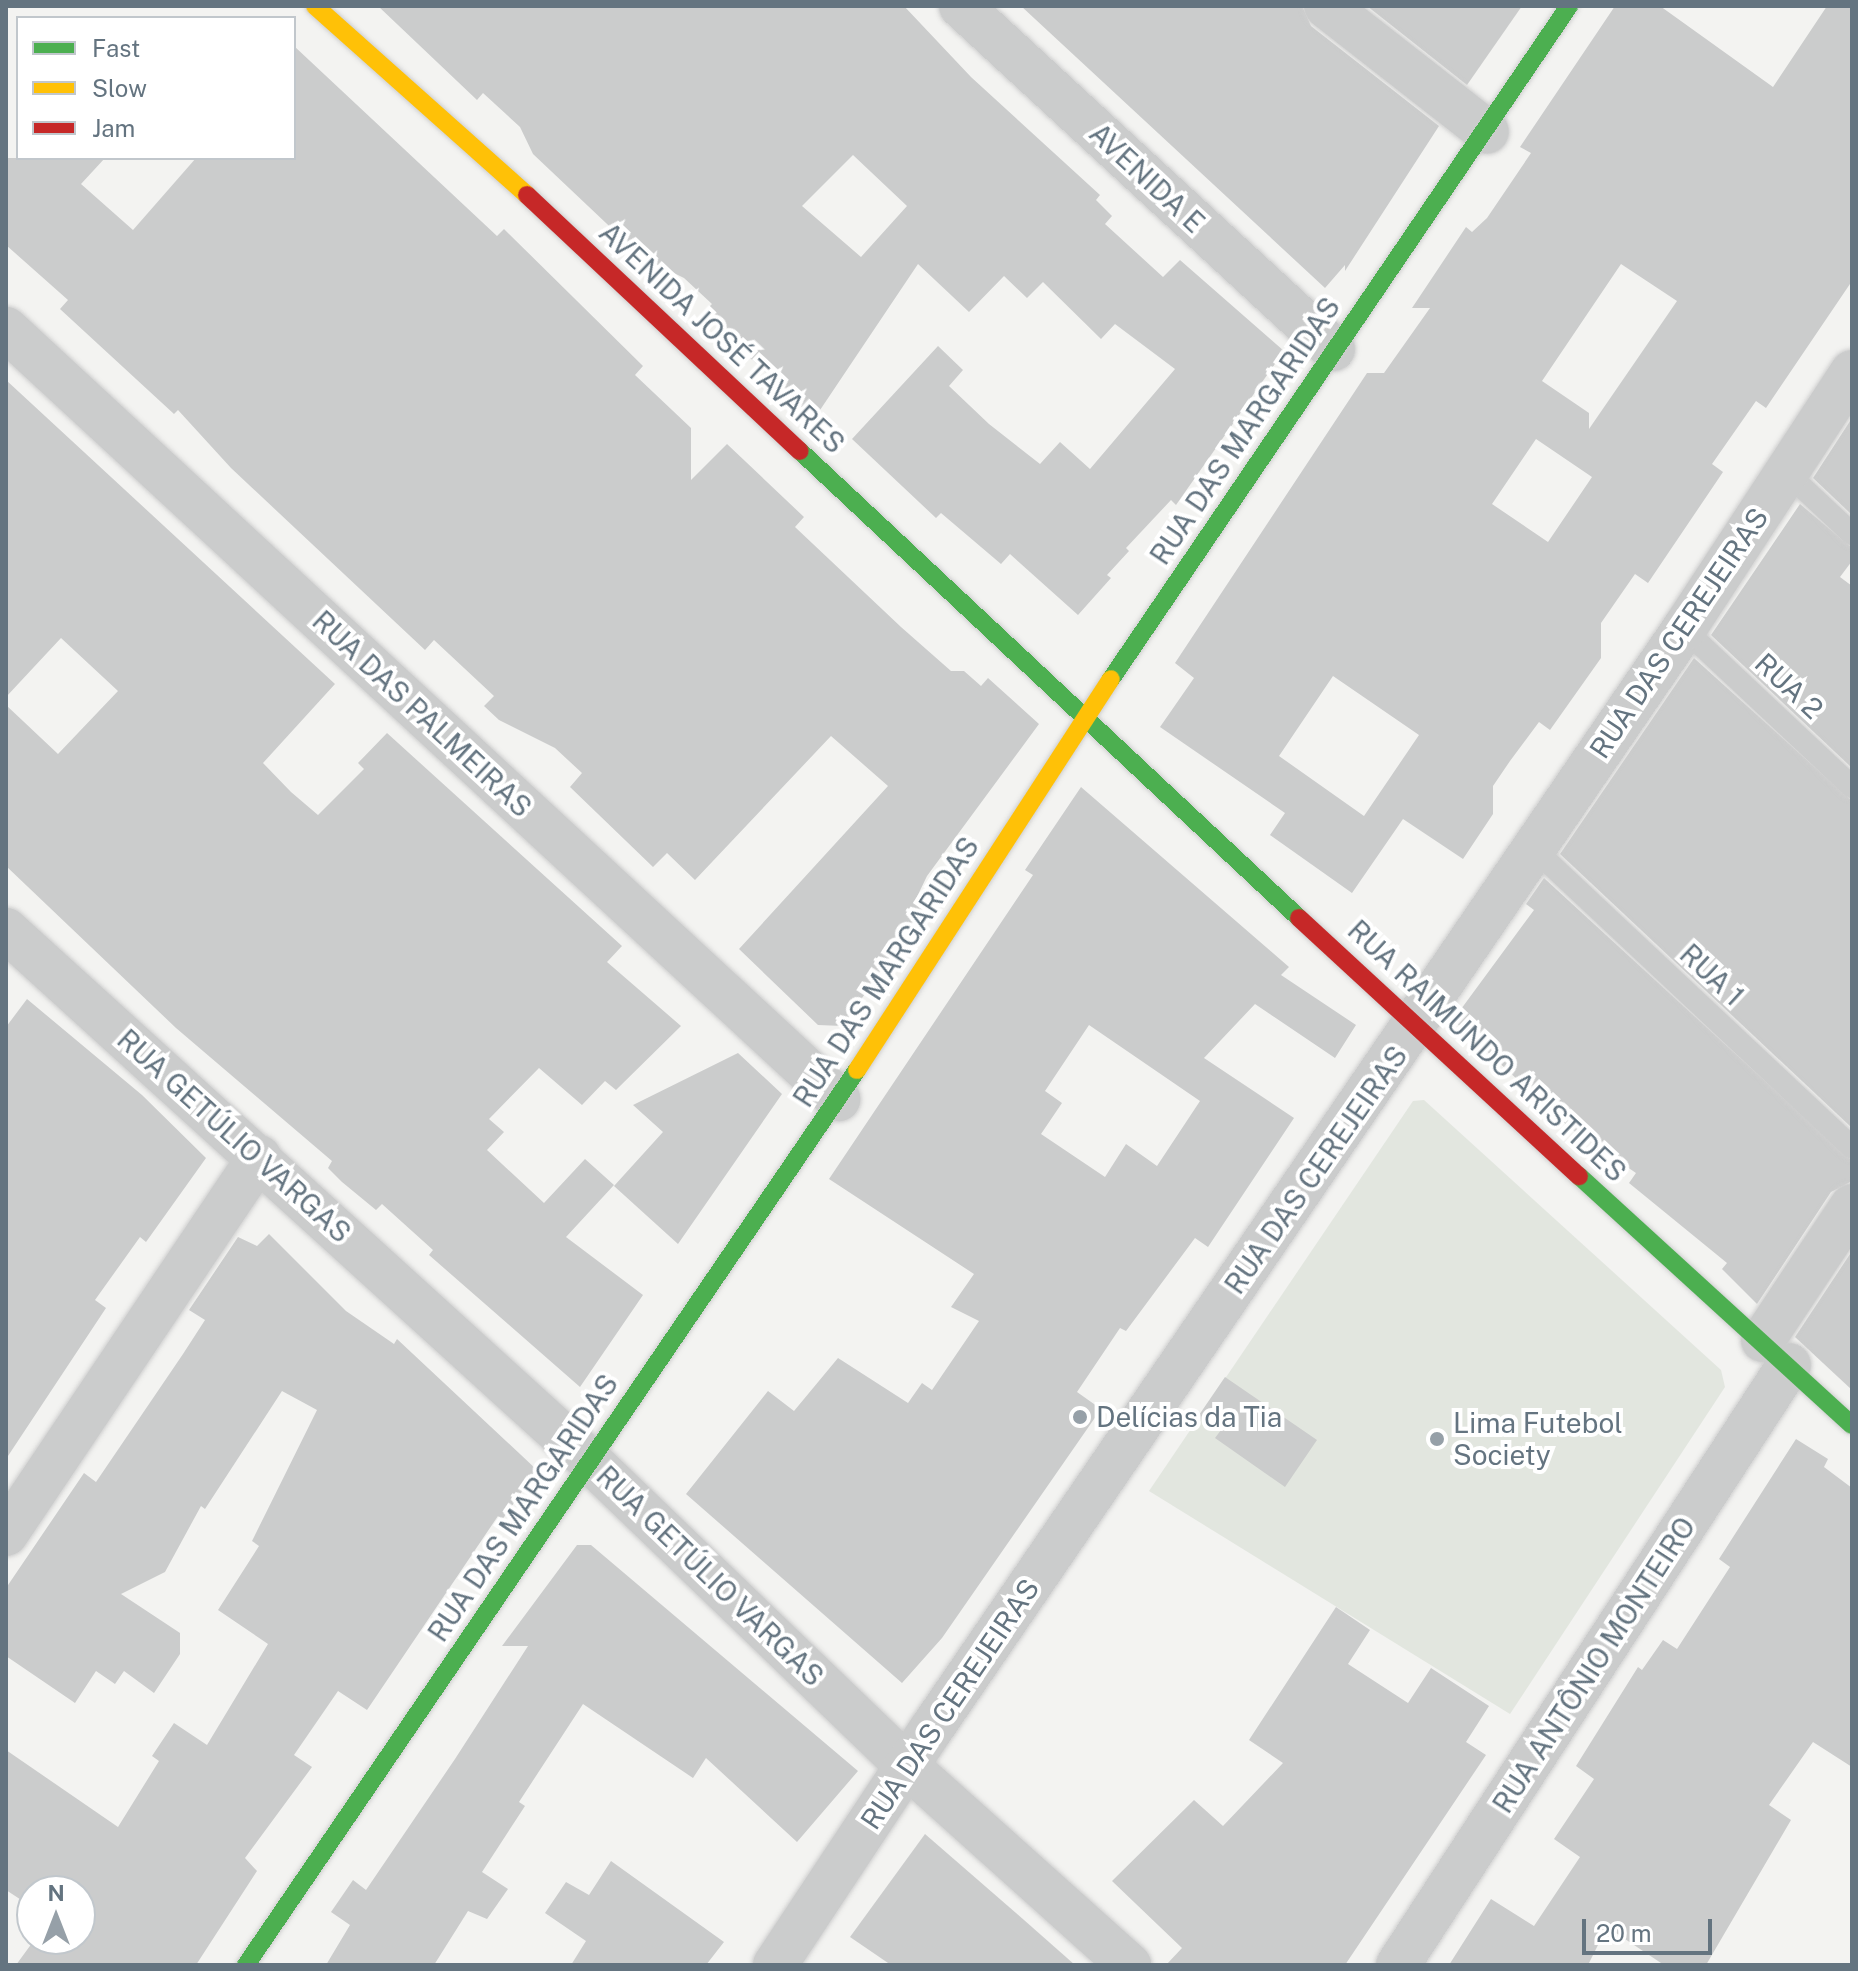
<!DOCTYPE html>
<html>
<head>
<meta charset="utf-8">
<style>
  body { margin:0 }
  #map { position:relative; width:1858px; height:1971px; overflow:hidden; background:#f3f3f1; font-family:"Public Sans",sans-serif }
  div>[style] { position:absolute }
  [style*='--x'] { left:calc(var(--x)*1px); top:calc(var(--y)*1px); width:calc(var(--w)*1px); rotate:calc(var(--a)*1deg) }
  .green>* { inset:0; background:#e2e6df }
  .building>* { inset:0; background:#cbcccc }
  .roads { filter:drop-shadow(0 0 2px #cfcfcf) drop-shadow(0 0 2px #cfcfcf) }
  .lane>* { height:22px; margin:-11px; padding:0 11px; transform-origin:11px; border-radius:11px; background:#cbcccc }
  .street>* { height:44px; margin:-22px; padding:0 22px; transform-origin:22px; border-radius:22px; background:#cbcccc }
  .fast>* { height:18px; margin:-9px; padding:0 9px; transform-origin:9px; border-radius:9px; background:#4caf50 }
  .slow>* { height:18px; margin:-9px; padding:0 9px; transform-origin:9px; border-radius:9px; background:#ffc107 }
  .jam>* { height:18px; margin:-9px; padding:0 9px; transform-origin:9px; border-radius:9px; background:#c62828 }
  .dots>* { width:22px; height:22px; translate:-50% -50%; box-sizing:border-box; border:4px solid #fff; border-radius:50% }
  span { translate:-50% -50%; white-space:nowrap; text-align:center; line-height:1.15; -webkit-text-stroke:8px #fff; paint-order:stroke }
  .street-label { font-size:28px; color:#647480 }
  .poi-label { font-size:28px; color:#647480 }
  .left { translate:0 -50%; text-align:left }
  .frame { position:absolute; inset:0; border:8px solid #647480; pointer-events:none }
  .legend { position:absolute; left:16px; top:16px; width:280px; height:144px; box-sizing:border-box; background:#fff; border:2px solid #c1c7cc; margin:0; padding:10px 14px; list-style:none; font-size:24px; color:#647480 }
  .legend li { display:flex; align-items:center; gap:16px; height:40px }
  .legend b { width:40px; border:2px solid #c1c7cc }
  .north { position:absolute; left:16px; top:1875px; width:80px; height:80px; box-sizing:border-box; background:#fff; border:2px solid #c1c7cc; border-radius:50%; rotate:0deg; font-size:22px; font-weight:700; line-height:32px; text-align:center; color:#647480 }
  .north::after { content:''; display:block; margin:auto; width:28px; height:36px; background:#96a0a8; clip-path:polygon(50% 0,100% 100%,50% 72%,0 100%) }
  .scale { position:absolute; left:1582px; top:1919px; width:130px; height:36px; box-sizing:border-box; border:4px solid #647480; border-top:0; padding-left:10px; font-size:24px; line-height:28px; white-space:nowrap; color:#647480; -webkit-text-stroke:6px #fff; paint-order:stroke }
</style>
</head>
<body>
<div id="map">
  <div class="green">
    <i style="clip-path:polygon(1424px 1100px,1721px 1370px,1725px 1387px,1510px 1714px,1149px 1491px,1413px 1101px)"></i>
  </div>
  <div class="building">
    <i style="clip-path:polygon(evenodd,378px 6px,904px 6px,971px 77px,1100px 195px,1096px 200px,1112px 216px,1105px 224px,1163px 277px,1180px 260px,1284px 351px,1176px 505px,1171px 500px,1126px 548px,1129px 551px,1107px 575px,1111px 578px,1078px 615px,1010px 554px,1001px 564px,941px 513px,936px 518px,852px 439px,938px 346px,963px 370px,949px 386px,989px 424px,1040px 464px,1060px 442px,1090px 469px,1175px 369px,1115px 324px,1101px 339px,1043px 282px,1027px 298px,1004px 276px,969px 312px,918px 264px,814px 419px,703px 313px,712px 304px,684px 278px,643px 258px,533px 154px,520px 127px,483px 93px,477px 100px,378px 6px,853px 155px,907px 206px,861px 257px,802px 206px,853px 155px)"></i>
    <i style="clip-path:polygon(1021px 6px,1302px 6px,1311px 26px,1439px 126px,1345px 271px,1345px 265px,1325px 288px)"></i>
    <i style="clip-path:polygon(1367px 6px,1522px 6px,1467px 85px)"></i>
    <i style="clip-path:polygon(evenodd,1615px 6px,1660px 6px,1773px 87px,1827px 6px,1852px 6px,1852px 281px,1766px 408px,1756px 401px,1712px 464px,1723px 472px,1648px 583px,1635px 574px,1601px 623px,1601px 658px,1550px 730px,1539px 722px,1510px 761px,1493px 786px,1493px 814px,1463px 859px,1403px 819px,1352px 893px,1270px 835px,1285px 813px,1160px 727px,1194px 678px,1175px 663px,1367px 373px,1384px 373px,1430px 308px,1412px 308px,1466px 227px,1472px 232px,1487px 218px,1531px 153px,1520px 147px,1615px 6px,1621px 264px,1677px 301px,1589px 429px,1589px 413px,1542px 381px,1621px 264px,1615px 6px,1536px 439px,1592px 477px,1548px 542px,1492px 504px,1536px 439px,1615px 6px,1333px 676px,1419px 735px,1364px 816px,1279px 756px,1333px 676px)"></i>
    <i style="clip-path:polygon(294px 46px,497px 236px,504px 229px,643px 366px,635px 375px,691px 428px,691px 480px,727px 444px,804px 517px,795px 527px,901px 627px,951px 671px,964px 671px,981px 686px,988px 678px,1039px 724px,927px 876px,914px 903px,922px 910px,843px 1026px,818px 1025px,739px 949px,888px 786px,831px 736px,695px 880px,667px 853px,653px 867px,570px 787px,582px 773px,555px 748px,499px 720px,484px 706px,494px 696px,434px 640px,425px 650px,231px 468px,178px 410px,174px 414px,60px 309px,68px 300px,6px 245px,6px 158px,105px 158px,81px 184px,133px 230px,196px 158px,294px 158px)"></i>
    <i style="clip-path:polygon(6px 380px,335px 684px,263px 763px,291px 792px,318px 815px,364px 769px,358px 763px,387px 733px,622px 946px,607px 962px,681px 1026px,616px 1090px,605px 1081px,582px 1105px,539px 1068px,489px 1119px,504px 1132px,487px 1150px,544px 1203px,585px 1159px,614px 1185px,566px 1237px,643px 1295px,580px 1387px,429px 1255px,433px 1250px,382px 1204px,376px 1210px,342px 1182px,328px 1168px,332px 1161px,176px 1028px,6px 866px,6px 705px,58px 754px,118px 691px,61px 638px,6px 697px)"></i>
    <i style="clip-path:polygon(1852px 418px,1852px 515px,1813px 478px)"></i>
    <i style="clip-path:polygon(1800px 504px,1852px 548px,1852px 561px,1840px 577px,1852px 586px,1852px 768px,1711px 635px)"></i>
    <i style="clip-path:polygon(1694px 658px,1852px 801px,1852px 1128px,1560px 854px)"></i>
    <i style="clip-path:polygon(evenodd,1081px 787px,1289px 967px,1281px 975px,1356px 1025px,1335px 1058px,1255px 1004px,1204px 1058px,1294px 1118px,1208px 1247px,1195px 1238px,1126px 1331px,1120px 1328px,1077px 1392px,1101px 1409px,942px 1638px,902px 1683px,686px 1494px,768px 1391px,794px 1411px,838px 1358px,908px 1403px,922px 1383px,932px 1390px,979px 1321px,951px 1307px,974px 1274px,829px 1179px,1033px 875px,1025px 870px,1081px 787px,1089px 1025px,1200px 1101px,1157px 1166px,1126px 1144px,1105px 1177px,1041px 1134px,1062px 1103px,1045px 1091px,1089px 1025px)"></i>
    <i style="clip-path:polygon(1544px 878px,1852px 1161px,1852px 1181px,1831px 1192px,1757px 1304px,1722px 1269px,1727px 1263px,1629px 1183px,1636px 1173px,1571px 1129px,1453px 1020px,1534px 910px,1526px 904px)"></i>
    <i style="clip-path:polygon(27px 999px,142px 1095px,206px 1158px,146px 1242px,140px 1237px,95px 1300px,106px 1308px,6px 1459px,6px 1027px)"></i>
    <i style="clip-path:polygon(738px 1053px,782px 1094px,678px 1244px,614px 1186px,663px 1132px,633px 1105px)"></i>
    <i style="clip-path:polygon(269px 1234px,346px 1311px,394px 1344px,397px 1339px,537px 1470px,502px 1520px,498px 1516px,367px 1710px,338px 1691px,294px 1755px,312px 1767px,245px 1858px,257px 1871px,196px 1965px,16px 1965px,35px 1939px,80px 1939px,80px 1891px,32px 1891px,32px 1907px,6px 1890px,6px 1750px,118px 1827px,159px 1761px,152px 1756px,174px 1723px,207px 1745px,268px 1644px,218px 1610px,259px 1546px,252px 1541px,317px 1410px,282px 1391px,205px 1509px,201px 1506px,165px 1572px,121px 1594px,180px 1633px,180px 1654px,154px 1693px,124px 1671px,115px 1684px,96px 1671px,75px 1703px,6px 1656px,6px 1588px,84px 1473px,96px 1482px,183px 1354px,205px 1320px,189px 1310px,238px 1237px,257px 1246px)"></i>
    <i style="clip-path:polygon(1852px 1251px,1852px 1390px,1795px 1337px)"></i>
    <i style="clip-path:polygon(1225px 1377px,1317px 1440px,1285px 1487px,1215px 1438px,1221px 1430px,1197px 1418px)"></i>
    <i style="clip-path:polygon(1796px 1439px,1828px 1459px,1824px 1467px,1852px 1488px,1852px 1767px,1813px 1742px,1769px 1805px,1791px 1820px,1706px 1965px,1664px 1965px,1607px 1927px,1588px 1965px,1449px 1965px,1491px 1899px,1534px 1926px,1580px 1857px,1554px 1839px,1594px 1779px,1576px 1766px,1638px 1667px,1642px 1670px,1663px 1640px,1677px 1649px,1730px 1567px,1719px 1559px)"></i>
    <i style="clip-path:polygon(577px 1545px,591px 1545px,858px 1771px,797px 1842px,706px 1758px,693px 1778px,583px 1704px,519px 1802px,525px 1806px,482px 1872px,508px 1889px,487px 1919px,468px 1911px,434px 1965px,326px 1965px,350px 1925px,331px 1912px,353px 1880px,366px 1890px,455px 1759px,528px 1646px,502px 1646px)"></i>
    <i style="clip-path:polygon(1336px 1607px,1370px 1630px,1348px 1664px,1408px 1703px,1431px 1668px,1489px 1706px,1466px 1742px,1486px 1755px,1345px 1965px,1166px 1965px,1182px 1948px,1112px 1881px,1194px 1800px,1223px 1826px,1283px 1763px,1249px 1740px)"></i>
    <i style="clip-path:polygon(925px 1834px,1024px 1920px,1075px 1965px,891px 1965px,850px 1937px)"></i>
    <i style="clip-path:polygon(611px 1861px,724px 1942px,706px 1965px,571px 1965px,586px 1941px,545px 1913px,566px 1882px,589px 1895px)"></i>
  </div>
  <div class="roads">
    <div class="lane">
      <i style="--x:1786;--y:472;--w:91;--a:43.2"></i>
      <i style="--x:1684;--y:629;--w:231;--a:43.2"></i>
      <i style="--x:1532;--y:847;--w:439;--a:43.2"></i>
    </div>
    <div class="street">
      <i style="--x:961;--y:6;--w:506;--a:42.68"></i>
      <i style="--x:1326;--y:6;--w:204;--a:38"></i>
      <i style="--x:6;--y:329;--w:1134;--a:42.78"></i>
      <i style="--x:6;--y:930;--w:788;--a:42.27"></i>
      <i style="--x:589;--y:1460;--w:440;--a:43.9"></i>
      <i style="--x:906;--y:1765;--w:300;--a:41.9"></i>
      <i style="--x:1763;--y:1340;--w:161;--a:-56.4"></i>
      <i style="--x:6;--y:1534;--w:454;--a:-56.1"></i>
      <i style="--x:775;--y:1965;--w:284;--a:-56.5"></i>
      <i style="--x:932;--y:1728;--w:1332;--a:-55.62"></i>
      <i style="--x:1684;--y:629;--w:307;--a:-56.8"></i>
      <i style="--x:1398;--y:1965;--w:716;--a:-56.91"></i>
    </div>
    <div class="fast">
      <i style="--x:800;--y:451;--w:683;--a:43.1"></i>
      <i style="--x:1111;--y:679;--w:814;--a:-55.76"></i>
      <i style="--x:1579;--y:1176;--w:369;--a:42.4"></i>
      <i style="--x:246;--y:1965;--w:1084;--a:-55.68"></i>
    </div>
    <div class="slow">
      <i style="--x:315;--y:6;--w:284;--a:41.7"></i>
      <i style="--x:857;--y:1070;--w:466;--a:-57"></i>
    </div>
    <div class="jam">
      <i style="--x:527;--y:195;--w:374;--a:43.2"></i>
      <i style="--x:1299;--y:918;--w:381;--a:42.7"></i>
    </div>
  </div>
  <div class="dots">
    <i style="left:1080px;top:1417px;background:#96a0a8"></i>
    <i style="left:1437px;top:1439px;background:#96a0a8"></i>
  </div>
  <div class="street-label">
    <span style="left:1147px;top:178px;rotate:43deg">AVENIDA E</span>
    <span style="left:722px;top:338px;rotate:43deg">AVENIDA JOSÉ TAVARES</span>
    <span style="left:1245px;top:431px;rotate:-56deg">RUA DAS MARGARIDAS</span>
    <span style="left:1679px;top:633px;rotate:-56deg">RUA DAS CEREJEIRAS</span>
    <span style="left:1789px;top:686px;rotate:43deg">RUA 2</span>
    <span style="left:422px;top:714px;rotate:43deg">RUA DAS PALMEIRAS</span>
    <span style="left:886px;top:972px;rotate:-57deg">RUA DAS MARGARIDAS</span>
    <span style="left:1712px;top:975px;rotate:43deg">RUA 1</span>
    <span style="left:1487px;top:1051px;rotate:43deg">RUA RAIMUNDO ARISTIDES</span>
    <span style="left:234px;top:1136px;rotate:42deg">RUA GETÚLIO VARGAS</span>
    <span style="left:1316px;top:1170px;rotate:-55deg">RUA DAS CEREJEIRAS</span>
    <span style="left:523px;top:1508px;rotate:-56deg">RUA DAS MARGARIDAS</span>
    <span style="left:710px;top:1576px;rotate:44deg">RUA GETÚLIO VARGAS</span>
    <span style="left:1594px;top:1665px;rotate:-57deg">RUA ANTÔNIO MONTEIRO</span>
    <span style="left:950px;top:1704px;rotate:-56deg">RUA DAS CEREJEIRAS</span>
  </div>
  <div class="poi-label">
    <span class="left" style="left:1096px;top:1417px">Delícias da Tia</span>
    <span class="left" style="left:1453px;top:1439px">Lima Futebol<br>Society</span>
  </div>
  <div class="frame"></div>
  <ul class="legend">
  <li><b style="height:10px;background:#4caf50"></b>Fast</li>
  <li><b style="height:10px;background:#ffc107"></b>Slow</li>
  <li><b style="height:10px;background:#c62828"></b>Jam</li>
  </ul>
  <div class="north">N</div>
  <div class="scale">20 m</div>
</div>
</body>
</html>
